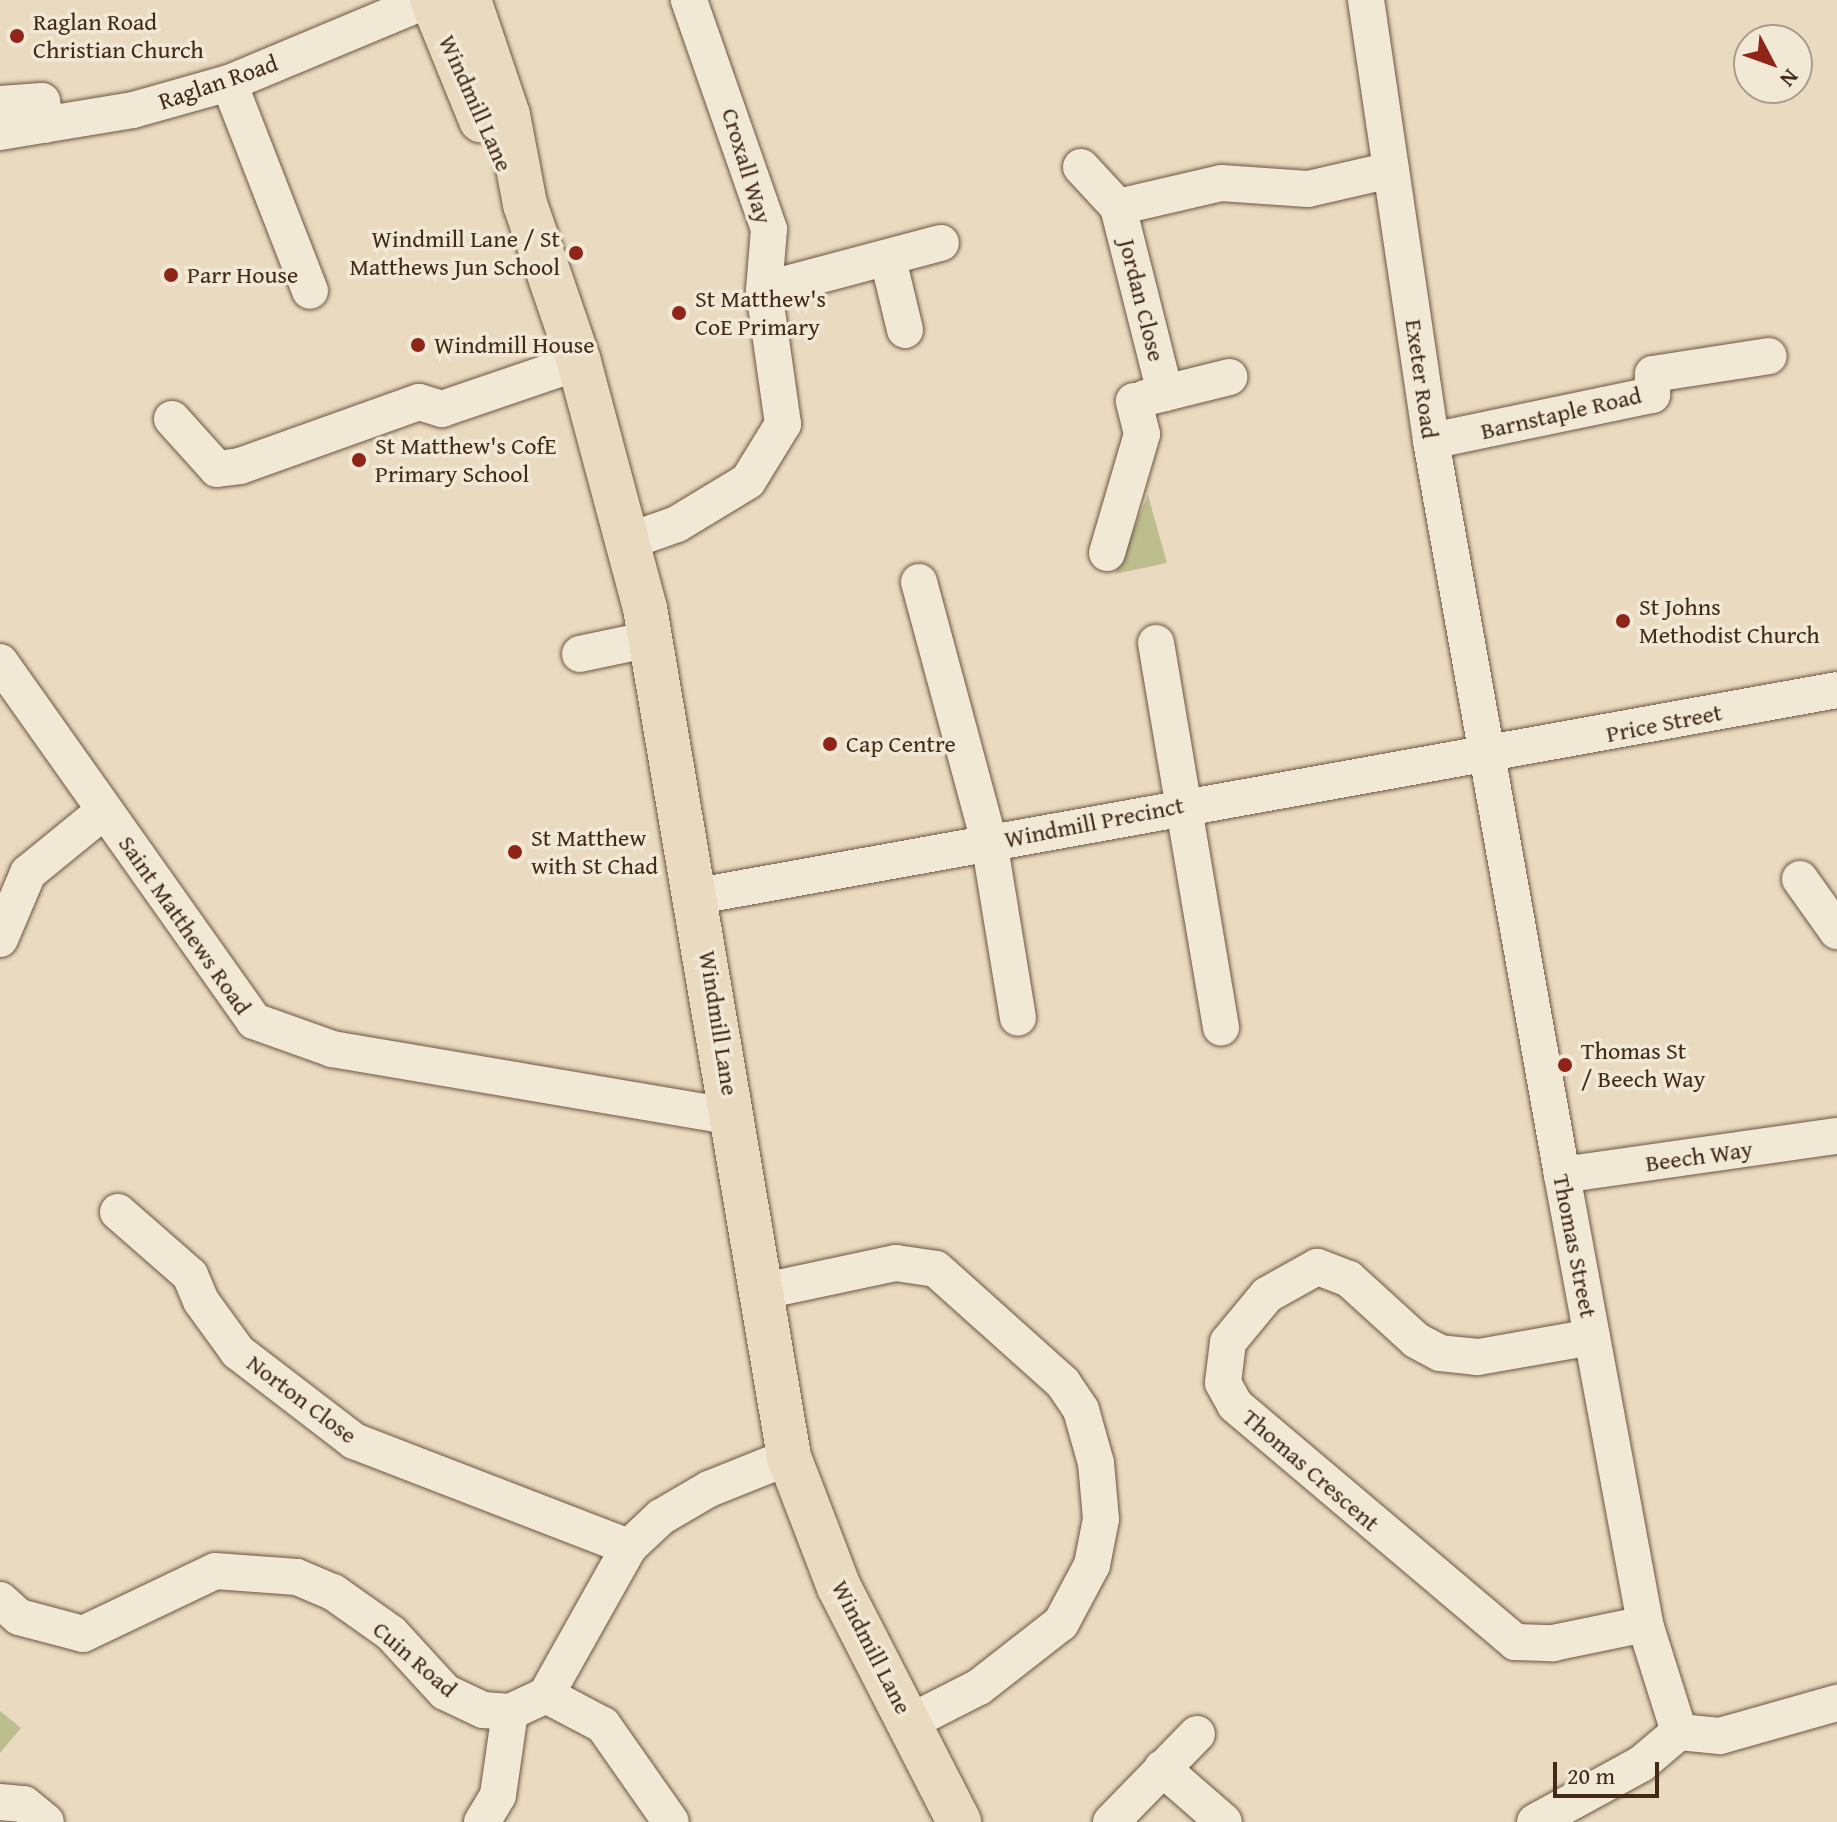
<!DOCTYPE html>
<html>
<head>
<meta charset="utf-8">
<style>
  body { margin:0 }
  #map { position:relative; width:1837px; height:1822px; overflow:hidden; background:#eadbc0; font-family:"Gentium Book Plus",serif }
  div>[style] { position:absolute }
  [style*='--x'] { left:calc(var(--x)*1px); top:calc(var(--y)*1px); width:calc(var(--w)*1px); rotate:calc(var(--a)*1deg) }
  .green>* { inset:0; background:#bdbe8e }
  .roads { filter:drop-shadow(0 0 2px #6c5641) drop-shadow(0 0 2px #6c5641) }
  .minor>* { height:36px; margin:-18px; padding:0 18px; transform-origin:18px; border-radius:18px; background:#f1e8d6 }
  .major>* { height:44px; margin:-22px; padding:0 22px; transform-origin:22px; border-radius:22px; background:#eadbc0 }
  .dots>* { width:22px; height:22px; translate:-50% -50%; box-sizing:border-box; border:4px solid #f1e8d6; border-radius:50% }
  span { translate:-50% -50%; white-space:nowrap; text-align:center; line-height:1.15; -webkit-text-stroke:7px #f1e8d6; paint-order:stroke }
  .poi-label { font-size:24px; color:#422a17 }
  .left { translate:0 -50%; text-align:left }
  .right { translate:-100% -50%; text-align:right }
  .street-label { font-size:24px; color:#422a17 }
  .north { position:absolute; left:1733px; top:24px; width:80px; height:80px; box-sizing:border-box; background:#f1e8d6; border:2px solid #ab9c8a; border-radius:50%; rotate:131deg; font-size:22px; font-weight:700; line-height:32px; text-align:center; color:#422a17 }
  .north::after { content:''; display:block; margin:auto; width:28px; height:36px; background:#8f2418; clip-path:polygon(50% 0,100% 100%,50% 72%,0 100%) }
  .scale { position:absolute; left:1553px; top:1762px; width:106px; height:36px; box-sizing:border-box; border:4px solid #422a17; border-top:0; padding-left:10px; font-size:24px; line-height:28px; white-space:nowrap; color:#422a17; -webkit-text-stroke:6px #f1e8d6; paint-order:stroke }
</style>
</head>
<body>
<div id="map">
  <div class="green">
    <i style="clip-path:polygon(1148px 495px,1167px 563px,1115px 574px)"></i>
    <i style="clip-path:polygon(0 1711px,21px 1728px,0 1753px)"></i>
  </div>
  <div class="roads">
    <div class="minor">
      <i style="--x:1366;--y:0;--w:446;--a:81.6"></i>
      <i style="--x:1431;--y:441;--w:746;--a:79.88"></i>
      <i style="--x:1562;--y:1175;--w:457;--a:79.5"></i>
      <i style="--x:1645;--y:1624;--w:113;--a:72.5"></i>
      <i style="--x:229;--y:83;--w:223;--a:68.7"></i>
      <i style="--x:0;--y:104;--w:42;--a:-4.1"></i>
      <i style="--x:42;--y:101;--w:24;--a:81"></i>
      <i style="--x:0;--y:132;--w:135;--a:-9.4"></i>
      <i style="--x:133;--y:110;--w:100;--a:-15.7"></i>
      <i style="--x:229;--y:83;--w:215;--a:-22.7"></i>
      <i style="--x:1081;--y:167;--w:54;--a:47.2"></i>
      <i style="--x:1118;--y:207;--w:192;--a:75.8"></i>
      <i style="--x:1118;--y:207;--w:106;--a:-13.1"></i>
      <i style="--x:1221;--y:183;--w:87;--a:3.9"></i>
      <i style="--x:1308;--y:189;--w:85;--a:-12.9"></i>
      <i style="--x:888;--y:259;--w:73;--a:76.5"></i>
      <i style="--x:764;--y:290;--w:183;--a:-14.9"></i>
      <i style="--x:1145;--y:398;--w:87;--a:-14"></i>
      <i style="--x:172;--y:419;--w:67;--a:48"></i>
      <i style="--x:217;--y:469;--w:23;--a:-7"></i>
      <i style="--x:240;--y:466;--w:190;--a:-19.7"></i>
      <i style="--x:419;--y:402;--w:24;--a:17"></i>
      <i style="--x:442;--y:409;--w:145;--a:-18.9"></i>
      <i style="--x:1431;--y:441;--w:226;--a:-11.8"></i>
      <i style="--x:1652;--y:395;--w:21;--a:-87"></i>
      <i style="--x:1653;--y:374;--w:117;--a:-8.8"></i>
      <i style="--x:629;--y:541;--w:51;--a:-19.5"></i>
      <i style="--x:677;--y:524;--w:83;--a:-31.2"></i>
      <i style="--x:748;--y:481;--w:67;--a:-58.4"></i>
      <i style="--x:783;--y:424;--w:135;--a:-98.1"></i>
      <i style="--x:764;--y:290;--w:61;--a:-85.3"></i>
      <i style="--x:769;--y:229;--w:243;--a:-109.3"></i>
      <i style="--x:1107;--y:553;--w:124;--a:-73.6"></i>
      <i style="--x:1142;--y:434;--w:34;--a:-104"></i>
      <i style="--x:919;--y:582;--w:268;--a:74.9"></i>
      <i style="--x:989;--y:841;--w:179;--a:80.7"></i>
      <i style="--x:1156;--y:643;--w:390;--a:80.4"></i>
      <i style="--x:580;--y:654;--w:73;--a:-11.9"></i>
      <i style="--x:0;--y:662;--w:440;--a:54.7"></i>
      <i style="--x:254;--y:1021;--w:83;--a:19.7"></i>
      <i style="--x:332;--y:1049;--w:409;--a:9.6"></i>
      <i style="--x:1800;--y:879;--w:64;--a:54.6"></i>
      <i style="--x:698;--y:896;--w:1157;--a:-10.25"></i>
      <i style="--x:0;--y:939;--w:72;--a:-67"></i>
      <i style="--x:28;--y:873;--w:98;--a:-39.2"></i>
      <i style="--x:1562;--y:1175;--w:278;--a:-8.1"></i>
      <i style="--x:118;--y:1212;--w:96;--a:41.2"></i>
      <i style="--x:190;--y:1275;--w:28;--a:67"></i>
      <i style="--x:201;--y:1301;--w:63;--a:54"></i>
      <i style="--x:238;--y:1352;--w:146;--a:37.5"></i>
      <i style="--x:354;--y:1441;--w:295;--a:21.1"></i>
      <i style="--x:764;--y:1291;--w:135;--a:-12"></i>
      <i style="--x:896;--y:1263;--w:40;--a:8.5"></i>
      <i style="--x:936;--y:1269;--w:171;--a:41.9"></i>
      <i style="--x:1063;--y:1383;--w:32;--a:56"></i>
      <i style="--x:1081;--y:1410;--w:55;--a:74.2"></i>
      <i style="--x:1096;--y:1463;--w:56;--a:84.9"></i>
      <i style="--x:1101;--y:1519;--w:47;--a:101.1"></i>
      <i style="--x:1092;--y:1565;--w:66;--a:118.1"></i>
      <i style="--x:1061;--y:1623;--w:104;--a:142"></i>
      <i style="--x:979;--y:1687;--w:77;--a:153.1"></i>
      <i style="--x:1592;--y:1337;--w:116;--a:170"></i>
      <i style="--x:1478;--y:1357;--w:38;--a:-174"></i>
      <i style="--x:1440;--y:1353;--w:27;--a:-152"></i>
      <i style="--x:1416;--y:1340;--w:91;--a:-137.7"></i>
      <i style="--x:1349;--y:1279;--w:34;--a:-159"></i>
      <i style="--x:1317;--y:1267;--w:57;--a:150.8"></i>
      <i style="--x:1267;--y:1295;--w:61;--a:129.7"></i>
      <i style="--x:1228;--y:1342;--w:41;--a:97"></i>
      <i style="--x:1223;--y:1383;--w:25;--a:61"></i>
      <i style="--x:1235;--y:1405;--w:367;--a:40.2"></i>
      <i style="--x:1515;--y:1642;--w:38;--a:2"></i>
      <i style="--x:1553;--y:1643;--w:94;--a:-11.7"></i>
      <i style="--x:0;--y:1600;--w:25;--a:42"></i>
      <i style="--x:19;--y:1617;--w:66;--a:14.9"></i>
      <i style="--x:83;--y:1634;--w:146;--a:-25.5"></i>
      <i style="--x:215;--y:1571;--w:82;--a:4.2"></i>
      <i style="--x:297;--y:1577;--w:39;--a:23"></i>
      <i style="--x:333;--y:1592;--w:71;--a:35.3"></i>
      <i style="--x:391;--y:1633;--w:80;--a:47.5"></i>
      <i style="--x:445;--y:1692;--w:42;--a:25.3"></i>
      <i style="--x:483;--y:1710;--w:27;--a:4"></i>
      <i style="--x:510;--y:1712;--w:40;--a:-25"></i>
      <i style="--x:546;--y:1695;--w:170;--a:-60.7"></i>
      <i style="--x:629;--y:1547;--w:44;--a:-43.2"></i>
      <i style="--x:661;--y:1517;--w:56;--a:-30.3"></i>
      <i style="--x:709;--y:1489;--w:86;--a:-21.8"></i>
      <i style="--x:546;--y:1695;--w:64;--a:27.8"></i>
      <i style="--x:603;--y:1725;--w:118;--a:55"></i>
      <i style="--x:1162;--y:1768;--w:82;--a:41.1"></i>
      <i style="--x:0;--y:1802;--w:24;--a:5"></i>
      <i style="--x:24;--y:1804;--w:28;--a:39"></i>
      <i style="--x:482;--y:1822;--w:31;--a:-59"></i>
      <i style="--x:498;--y:1795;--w:84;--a:-81.8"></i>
      <i style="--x:1111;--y:1822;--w:123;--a:-45.7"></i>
      <i style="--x:1535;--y:1822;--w:121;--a:-28.7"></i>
      <i style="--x:1641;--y:1764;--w:50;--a:-40.1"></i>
      <i style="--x:1679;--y:1732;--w:41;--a:5.6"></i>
      <i style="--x:1720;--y:1736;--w:122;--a:-15.8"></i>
    </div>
    <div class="major">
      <i style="--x:432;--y:0;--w:130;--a:67.8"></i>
      <i style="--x:469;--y:0;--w:121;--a:71.3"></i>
      <i style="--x:508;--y:115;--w:91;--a:79.2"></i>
      <i style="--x:525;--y:204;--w:167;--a:71.1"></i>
      <i style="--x:579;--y:362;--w:255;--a:75"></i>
      <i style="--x:645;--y:608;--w:861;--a:80.37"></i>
      <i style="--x:789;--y:1457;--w:139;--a:69"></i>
      <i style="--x:839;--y:1587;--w:264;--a:62.9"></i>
    </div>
  </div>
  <div class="dots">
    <i style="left:17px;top:36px;background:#8f2418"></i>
    <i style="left:576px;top:253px;background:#8f2418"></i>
    <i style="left:171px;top:275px;background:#8f2418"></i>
    <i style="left:679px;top:313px;background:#8f2418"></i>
    <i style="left:418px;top:345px;background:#8f2418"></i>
    <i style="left:359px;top:460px;background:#8f2418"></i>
    <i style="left:1623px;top:621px;background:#8f2418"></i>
    <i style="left:830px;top:744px;background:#8f2418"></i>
    <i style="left:515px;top:852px;background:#8f2418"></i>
    <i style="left:1565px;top:1065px;background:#8f2418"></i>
  </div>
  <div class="poi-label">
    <span class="left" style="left:33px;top:36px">Raglan Road<br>Christian Church</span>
    <span class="right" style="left:560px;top:253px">Windmill Lane / St<br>Matthews Jun School</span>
    <span class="left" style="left:187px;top:275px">Parr House</span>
    <span class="left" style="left:695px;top:313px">St Matthew's<br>CoE Primary</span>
    <span class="left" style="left:434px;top:345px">Windmill House</span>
    <span class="left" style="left:375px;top:460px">St Matthew's CofE<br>Primary School</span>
    <span class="left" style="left:1639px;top:621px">St Johns<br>Methodist Church</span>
    <span class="left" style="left:846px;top:744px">Cap Centre</span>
    <span class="left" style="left:531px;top:852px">St Matthew<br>with St Chad</span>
    <span class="left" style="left:1581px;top:1065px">Thomas St<br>/ Beech Way</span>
  </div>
  <div class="street-label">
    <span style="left:218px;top:82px;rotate:-19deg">Raglan Road</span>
    <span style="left:476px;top:103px;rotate:66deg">Windmill Lane</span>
    <span style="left:747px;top:166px;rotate:73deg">Croxall Way</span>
    <span style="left:1142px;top:300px;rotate:76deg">Jordan Close</span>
    <span style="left:1422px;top:379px;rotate:82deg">Exeter Road</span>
    <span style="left:1561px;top:413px;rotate:-13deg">Barnstaple Road</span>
    <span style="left:1664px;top:723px;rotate:-11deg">Price Street</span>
    <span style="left:1094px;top:822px;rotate:-11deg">Windmill Precinct</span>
    <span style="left:185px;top:925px;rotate:55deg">Saint Matthews Road</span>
    <span style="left:719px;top:1023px;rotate:81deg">Windmill Lane</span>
    <span style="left:1699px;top:1156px;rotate:-8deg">Beech Way</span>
    <span style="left:1575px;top:1246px;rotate:79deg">Thomas Street</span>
    <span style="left:302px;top:1399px;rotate:37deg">Norton Close</span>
    <span style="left:1311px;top:1470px;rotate:41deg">Thomas Crescent</span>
    <span style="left:872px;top:1647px;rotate:63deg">Windmill Lane</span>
    <span style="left:415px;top:1659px;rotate:41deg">Cuin Road</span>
  </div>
  <div class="north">N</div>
  <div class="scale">20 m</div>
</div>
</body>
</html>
